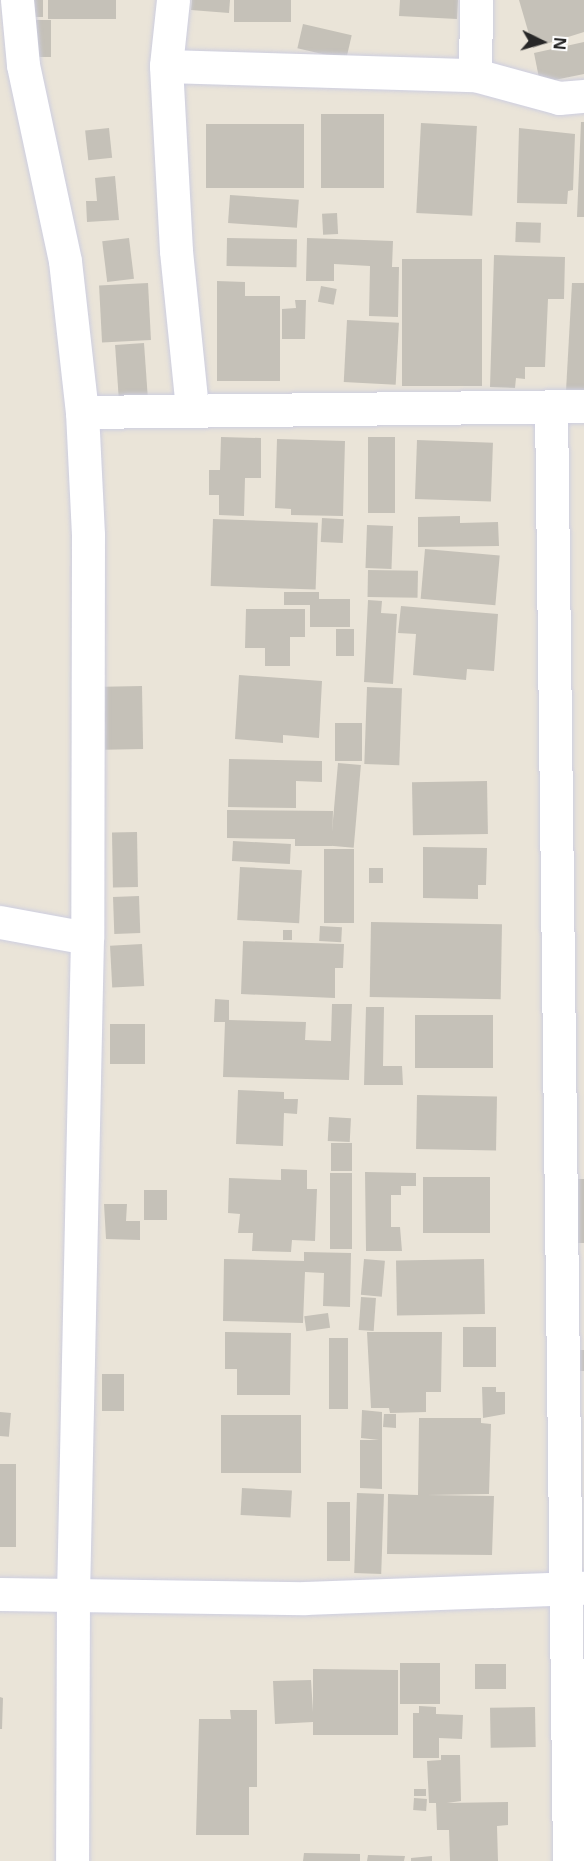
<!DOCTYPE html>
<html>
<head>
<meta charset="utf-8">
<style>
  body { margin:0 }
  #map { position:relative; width:584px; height:1861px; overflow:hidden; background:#eae4d8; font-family:"Open Sans",sans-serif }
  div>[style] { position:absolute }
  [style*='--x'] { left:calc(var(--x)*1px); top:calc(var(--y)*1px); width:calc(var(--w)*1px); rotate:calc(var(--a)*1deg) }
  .building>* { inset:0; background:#c5c1b8; transform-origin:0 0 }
  .roads { filter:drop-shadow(0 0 2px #cdcee0) drop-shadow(0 0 2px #cdcee0) }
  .minor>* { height:33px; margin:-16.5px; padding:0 16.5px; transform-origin:16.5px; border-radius:16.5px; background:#fff }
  span { translate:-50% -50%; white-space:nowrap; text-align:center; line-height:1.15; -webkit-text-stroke:5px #fff; paint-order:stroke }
  .north { position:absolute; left:512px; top:12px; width:60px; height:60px; -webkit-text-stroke:4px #fff; paint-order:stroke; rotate:95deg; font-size:16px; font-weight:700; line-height:24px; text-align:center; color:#272727 }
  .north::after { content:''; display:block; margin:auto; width:21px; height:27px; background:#272727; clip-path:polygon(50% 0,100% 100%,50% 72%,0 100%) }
</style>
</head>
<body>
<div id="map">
  <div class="building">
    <i style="left:30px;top:0;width:13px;height:17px"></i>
    <i style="left:48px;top:0;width:68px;height:19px"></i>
    <i style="clip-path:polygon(192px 0,230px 0,229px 13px,191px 10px)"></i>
    <i style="left:234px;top:0;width:57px;height:22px"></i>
    <i style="clip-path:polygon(400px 0,458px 0,457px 19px,399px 16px)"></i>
    <i style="clip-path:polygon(519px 0,584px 0,584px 32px,533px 48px)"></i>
    <i style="left:51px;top:20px;width:37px;height:22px;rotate:90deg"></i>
    <i style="left:303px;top:24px;width:50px;height:25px;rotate:13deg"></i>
    <i style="clip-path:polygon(584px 42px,584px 74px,540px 83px,534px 53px)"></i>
    <i style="left:384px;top:114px;width:74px;height:63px;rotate:90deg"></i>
    <i style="clip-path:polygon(581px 122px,584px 122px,584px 217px,577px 217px)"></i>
    <i style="left:421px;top:123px;width:56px;height:90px;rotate:3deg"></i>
    <i style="left:206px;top:124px;width:98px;height:64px"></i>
    <i style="left:109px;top:128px;width:30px;height:24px;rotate:84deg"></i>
    <i style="clip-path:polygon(519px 128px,575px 134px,573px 190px,568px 191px,567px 204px,517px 203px)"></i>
    <i style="clip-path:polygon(115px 176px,119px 220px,87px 222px,86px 201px,97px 201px,95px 178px)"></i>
    <i style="left:230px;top:195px;width:69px;height:28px;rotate:4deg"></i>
    <i style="left:337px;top:213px;width:21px;height:15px;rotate:87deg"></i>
    <i style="left:516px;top:222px;width:25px;height:20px;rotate:2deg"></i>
    <i style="left:129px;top:238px;width:41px;height:27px;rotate:83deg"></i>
    <i style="left:227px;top:238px;width:70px;height:28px;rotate:1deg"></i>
    <i style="clip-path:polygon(307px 238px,393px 241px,392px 267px,399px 267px,398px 317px,369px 316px,370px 266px,334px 264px,334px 281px,306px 281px)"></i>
    <i style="clip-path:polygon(494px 255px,565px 257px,564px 299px,548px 299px,545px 367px,525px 367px,525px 379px,516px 378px,515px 388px,490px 387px)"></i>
    <i style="left:402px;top:259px;width:80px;height:127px"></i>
    <i style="clip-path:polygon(217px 281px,245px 282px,245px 296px,280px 296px,280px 381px,217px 381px)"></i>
    <i style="left:148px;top:283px;width:57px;height:49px;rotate:87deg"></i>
    <i style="clip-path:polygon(572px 283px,584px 283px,584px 392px,566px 391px)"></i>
    <i style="left:321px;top:286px;width:16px;height:16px;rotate:11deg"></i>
    <i style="clip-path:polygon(295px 300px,306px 300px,305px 339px,282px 339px,282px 309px,296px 308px)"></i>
    <i style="left:347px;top:320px;width:52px;height:62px;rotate:3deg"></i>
    <i style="left:144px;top:343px;width:60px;height:29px;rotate:86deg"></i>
    <i style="clip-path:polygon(221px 437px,261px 438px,261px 478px,245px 478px,244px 516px,219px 515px,219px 495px,209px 495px,209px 470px,220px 470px)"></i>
    <i style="left:368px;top:437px;width:27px;height:76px"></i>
    <i style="clip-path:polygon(277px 439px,345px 441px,343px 516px,291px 515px,291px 509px,275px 508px)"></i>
    <i style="left:417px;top:440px;width:76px;height:59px;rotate:2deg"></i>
    <i style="clip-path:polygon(460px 516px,460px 523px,498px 522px,499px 546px,418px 547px,418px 517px)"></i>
    <i style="left:322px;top:518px;width:22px;height:24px;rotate:3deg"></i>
    <i style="left:213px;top:519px;width:105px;height:67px;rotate:2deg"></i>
    <i style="left:367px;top:525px;width:26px;height:43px;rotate:2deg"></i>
    <i style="left:425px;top:549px;width:75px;height:50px;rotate:5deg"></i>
    <i style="left:368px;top:570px;width:50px;height:27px;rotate:1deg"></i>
    <i style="clip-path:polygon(284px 592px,319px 592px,319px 599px,350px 599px,350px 627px,310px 627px,310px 605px,284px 605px)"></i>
    <i style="clip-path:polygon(368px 600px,382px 601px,381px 613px,397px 614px,393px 684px,364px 682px)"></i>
    <i style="clip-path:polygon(401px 606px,498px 614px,494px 671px,467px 669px,466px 680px,413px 675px,416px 634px,398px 633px)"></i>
    <i style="clip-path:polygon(246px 609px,305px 609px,305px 637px,290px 637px,290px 666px,265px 666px,265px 648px,245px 648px)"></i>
    <i style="left:336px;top:629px;width:18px;height:27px"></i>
    <i style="clip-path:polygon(239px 675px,322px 681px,319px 738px,283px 735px,283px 743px,235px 739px)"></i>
    <i style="left:142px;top:686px;width:63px;height:38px;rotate:89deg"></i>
    <i style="left:367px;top:687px;width:35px;height:77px;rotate:2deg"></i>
    <i style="left:335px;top:723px;width:27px;height:38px"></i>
    <i style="clip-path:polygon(229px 759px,322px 761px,322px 782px,296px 781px,296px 808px,228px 807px)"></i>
    <i style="left:338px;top:763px;width:23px;height:83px;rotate:5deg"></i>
    <i style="left:487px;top:781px;width:53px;height:75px;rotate:89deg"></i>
    <i style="clip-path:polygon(227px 810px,333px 811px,332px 846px,295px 846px,295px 839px,227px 838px)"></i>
    <i style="left:137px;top:832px;width:55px;height:25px;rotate:89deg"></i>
    <i style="left:233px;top:841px;width:58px;height:20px;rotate:3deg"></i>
    <i style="clip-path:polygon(423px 847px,487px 848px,486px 885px,478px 885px,478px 899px,423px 898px)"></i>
    <i style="left:324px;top:849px;width:30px;height:74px"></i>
    <i style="left:240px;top:867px;width:62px;height:53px;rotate:3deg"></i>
    <i style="left:369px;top:868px;width:14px;height:15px"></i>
    <i style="left:139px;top:896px;width:37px;height:26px;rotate:88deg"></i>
    <i style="left:371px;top:922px;width:131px;height:75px;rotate:1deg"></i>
    <i style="left:320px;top:926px;width:22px;height:15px;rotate:3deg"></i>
    <i style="left:283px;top:930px;width:9px;height:10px"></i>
    <i style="clip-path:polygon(243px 941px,344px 944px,343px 968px,335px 968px,335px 998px,241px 994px)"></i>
    <i style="left:142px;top:944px;width:42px;height:32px;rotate:87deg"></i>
    <i style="clip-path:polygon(215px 999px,229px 1000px,229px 1020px,306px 1022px,305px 1040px,331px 1041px,332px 1004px,352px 1004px,349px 1080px,223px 1077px,225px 1022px,214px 1022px)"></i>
    <i style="clip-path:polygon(366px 1007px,384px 1007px,383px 1066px,402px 1066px,403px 1085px,364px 1085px)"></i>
    <i style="left:415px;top:1015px;width:78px;height:53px"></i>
    <i style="left:110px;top:1024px;width:35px;height:40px"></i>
    <i style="clip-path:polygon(238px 1090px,284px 1092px,284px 1099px,298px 1099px,297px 1114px,284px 1113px,283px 1146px,236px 1144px)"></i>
    <i style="left:417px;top:1095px;width:80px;height:54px;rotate:1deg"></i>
    <i style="left:329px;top:1117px;width:22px;height:24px;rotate:3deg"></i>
    <i style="left:331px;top:1143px;width:21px;height:28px"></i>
    <i style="clip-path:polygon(281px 1169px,307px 1170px,307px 1189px,317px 1189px,315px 1241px,292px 1240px,291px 1252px,252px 1251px,253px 1233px,238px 1233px,240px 1214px,228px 1213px,229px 1178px,281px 1180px)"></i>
    <i style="clip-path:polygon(365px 1172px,416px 1173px,416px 1186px,401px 1186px,401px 1195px,391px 1195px,391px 1227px,400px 1227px,402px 1251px,366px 1251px)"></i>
    <i style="left:330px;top:1173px;width:22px;height:76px"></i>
    <i style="left:423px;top:1177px;width:67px;height:56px"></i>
    <i style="left:574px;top:1179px;width:10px;height:64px"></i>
    <i style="left:144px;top:1190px;width:23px;height:30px"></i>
    <i style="clip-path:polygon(104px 1204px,127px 1204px,126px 1221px,140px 1221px,140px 1240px,106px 1239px)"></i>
    <i style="clip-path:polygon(304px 1252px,351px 1253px,350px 1307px,323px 1306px,324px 1273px,305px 1272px,303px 1323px,223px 1321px,224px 1259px,304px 1261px)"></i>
    <i style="left:364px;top:1259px;width:21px;height:36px;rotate:5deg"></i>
    <i style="left:484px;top:1259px;width:55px;height:88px;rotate:89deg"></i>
    <i style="left:361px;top:1297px;width:15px;height:33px;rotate:4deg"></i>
    <i style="left:328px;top:1313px;width:15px;height:24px;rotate:82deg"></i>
    <i style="left:463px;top:1327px;width:33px;height:40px"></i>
    <i style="clip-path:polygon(225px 1332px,291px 1333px,290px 1395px,237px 1395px,237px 1369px,225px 1369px)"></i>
    <i style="clip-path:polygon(367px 1332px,442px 1332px,441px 1392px,426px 1392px,426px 1412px,390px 1413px,389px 1408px,371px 1408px)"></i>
    <i style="left:329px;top:1338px;width:19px;height:71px"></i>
    <i style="left:566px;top:1350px;width:18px;height:21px"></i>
    <i style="left:102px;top:1374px;width:22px;height:37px"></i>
    <i style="clip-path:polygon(482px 1387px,496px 1387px,496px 1392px,505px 1392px,505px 1414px,483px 1418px)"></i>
    <i style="clip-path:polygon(362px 1410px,382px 1412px,382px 1489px,360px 1488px,360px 1440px,379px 1440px,361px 1438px)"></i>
    <i style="left:0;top:1412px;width:11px;height:24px;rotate:5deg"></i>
    <i style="clip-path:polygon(384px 1414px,396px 1414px,396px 1428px,383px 1427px)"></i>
    <i style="left:301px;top:1415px;width:58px;height:80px;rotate:90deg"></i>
    <i style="clip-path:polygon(419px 1418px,481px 1418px,481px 1423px,491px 1424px,489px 1494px,427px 1495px,494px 1496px,492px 1555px,387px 1554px,388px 1494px,418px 1495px)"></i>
    <i style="left:0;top:1464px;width:16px;height:83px"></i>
    <i style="left:242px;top:1488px;width:50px;height:27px;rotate:3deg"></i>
    <i style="left:357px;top:1493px;width:27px;height:80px;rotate:2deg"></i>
    <i style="left:327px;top:1502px;width:23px;height:59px"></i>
    <i style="left:400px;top:1663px;width:40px;height:41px"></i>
    <i style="left:506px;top:1664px;width:25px;height:31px;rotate:90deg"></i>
    <i style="clip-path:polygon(313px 1669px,398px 1670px,398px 1735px,313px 1735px,313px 1722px,275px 1724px,273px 1681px,311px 1680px,313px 1712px)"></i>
    <i style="clip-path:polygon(0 1697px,3px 1698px,2px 1729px,0 1729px)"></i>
    <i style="clip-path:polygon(419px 1706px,436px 1707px,436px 1714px,463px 1715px,462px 1739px,439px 1738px,439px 1758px,413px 1758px,413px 1713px,419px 1713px)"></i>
    <i style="left:535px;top:1707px;width:40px;height:45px;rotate:89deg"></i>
    <i style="clip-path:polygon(230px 1710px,257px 1710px,257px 1787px,249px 1787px,249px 1835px,196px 1835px,199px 1719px,231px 1719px)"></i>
    <i style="clip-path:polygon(441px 1755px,460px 1755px,461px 1801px,447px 1803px,508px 1802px,508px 1825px,497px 1826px,498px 1861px,450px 1861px,449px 1830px,437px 1830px,436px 1803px,429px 1803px,427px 1761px,441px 1760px)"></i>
    <i style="left:414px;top:1789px;width:12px;height:7px"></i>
    <i style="left:414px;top:1798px;width:13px;height:12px;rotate:4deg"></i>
    <i style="clip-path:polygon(304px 1853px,360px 1854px,360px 1861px,303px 1861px)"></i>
    <i style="clip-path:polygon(368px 1855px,405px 1856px,404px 1861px,367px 1861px)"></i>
    <i style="clip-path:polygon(432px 1856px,432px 1861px,411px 1861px,411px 1858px)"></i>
  </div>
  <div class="roads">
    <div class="minor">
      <i style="--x:17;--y:0;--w:65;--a:84.7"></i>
      <i style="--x:23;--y:65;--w:200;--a:77.9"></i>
      <i style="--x:65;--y:261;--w:152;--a:83.6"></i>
      <i style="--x:82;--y:412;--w:123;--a:87.2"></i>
      <i style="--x:88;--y:535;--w:403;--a:90.1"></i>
      <i style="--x:87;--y:938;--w:659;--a:91.22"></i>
      <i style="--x:73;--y:1597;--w:264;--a:90.2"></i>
      <i style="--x:173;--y:0;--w:66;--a:96.1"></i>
      <i style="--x:166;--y:66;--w:185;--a:86.9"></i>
      <i style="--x:176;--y:251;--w:159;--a:84.2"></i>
      <i style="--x:166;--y:66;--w:309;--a:1.7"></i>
      <i style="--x:475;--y:75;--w:87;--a:15.3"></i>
      <i style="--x:559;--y:98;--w:25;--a:-5"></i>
      <i style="--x:475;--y:75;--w:75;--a:-89.2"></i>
      <i style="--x:551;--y:406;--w:1455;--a:89.29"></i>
      <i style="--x:82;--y:412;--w:502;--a:-0.68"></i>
      <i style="--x:0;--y:922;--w:88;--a:10.4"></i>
      <i style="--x:0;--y:1594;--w:305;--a:0.8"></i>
      <i style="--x:305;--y:1598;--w:279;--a:-2.1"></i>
    </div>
  </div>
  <div class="north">N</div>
</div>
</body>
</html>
